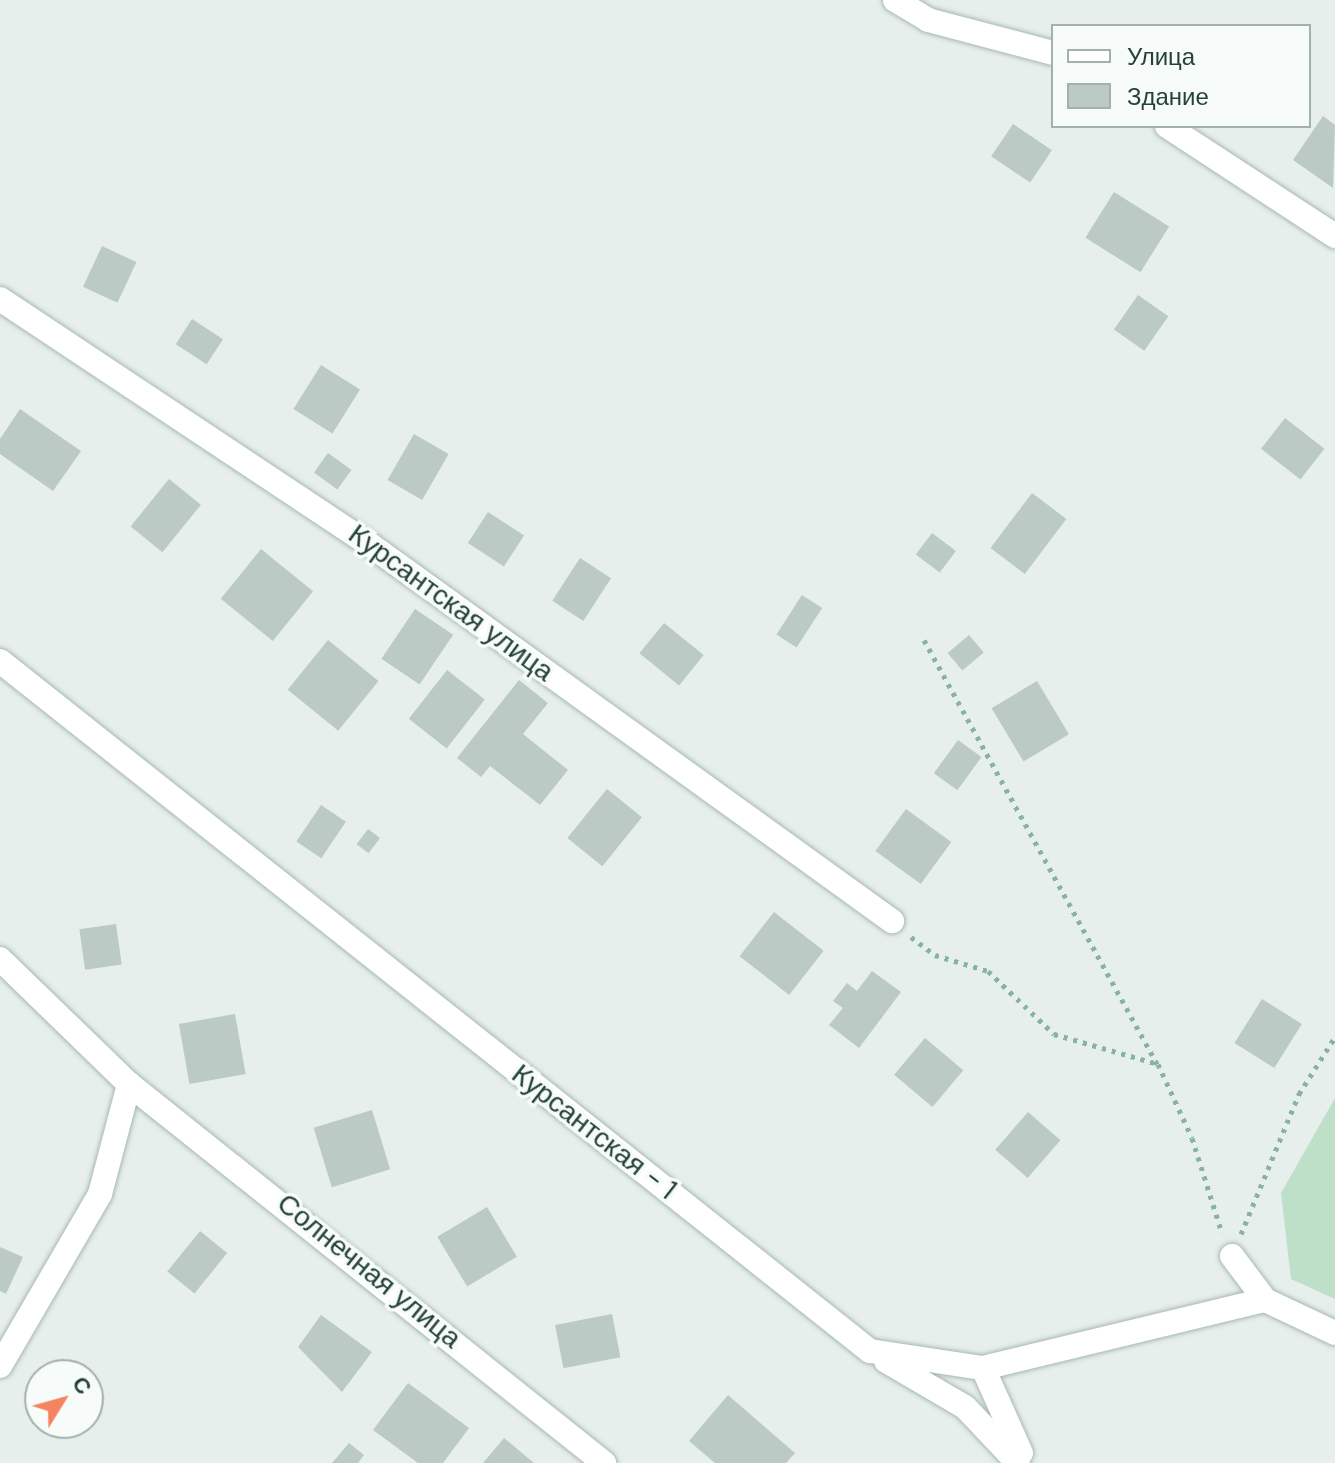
<!DOCTYPE html>
<html>
<head>
<meta charset="utf-8">
<style>
  body { margin:0 }
  #map { position:relative; width:1335px; height:1463px; overflow:hidden; background:#e6efeb; font-family:"DM Sans",sans-serif }
  div>[style] { position:absolute }
  [style*='--x'] { left:calc(var(--x)*1px); top:calc(var(--y)*1px); width:calc(var(--w)*1px); rotate:calc(var(--a)*1deg) }
  .green>* { inset:0; background:#bfe0c8 }
  .building>* { inset:0; background:#bbcac4; transform-origin:0 0 }
  .path>* { height:5px; margin-top:-2.5px; transform-origin:0; background:repeating-linear-gradient(90deg,#86b3a5 0 4px,transparent 0 10px) }
  .roads { filter:drop-shadow(0 0 2px #a8b8b2) drop-shadow(0 0 2px #a8b8b2) }
  .minor>* { height:24px; margin:-12px; padding:0 12px; transform-origin:12px; border-radius:12px; background:#fff }
  span { translate:-50% -50%; white-space:nowrap; text-align:center; line-height:1.15; -webkit-text-stroke:7px #f7fbf9; paint-order:stroke }
  .street-label { font-size:28px; color:#24423a }
  .legend { position:absolute; left:1051px; top:24px; width:260px; height:104px; box-sizing:border-box; background:#f7fbf9; border:2px solid #a3b1ad; margin:0; padding:10px 14px; list-style:none; font-size:24px; color:#24423a }
  .legend li { display:flex; align-items:center; gap:16px; height:40px }
  .legend b { width:40px; border:2px solid #a3b1ad }
  .north { position:absolute; left:24px; top:1359px; width:80px; height:80px; box-sizing:border-box; background:#f7fbf9; border:2px solid #a3b1ad; border-radius:50%; rotate:53deg; font-size:22px; font-weight:700; line-height:32px; text-align:center; color:#24423a }
  .north::after { content:''; display:block; margin:auto; width:28px; height:36px; background:#f4845f; clip-path:polygon(50% 0,100% 100%,50% 72%,0 100%) }
</style>
</head>
<body>
<div id="map">
  <div class="green">
    <i style="clip-path:polygon(1335px 1098px,1335px 1299px,1291px 1279px,1281px 1193px)"></i>
  </div>
  <div class="building">
    <i style="clip-path:polygon(1323px 116px,1335px 125px,1333px 188px,1293px 160px)"></i>
    <i style="left:1013px;top:124px;width:47px;height:39px;rotate:34deg"></i>
    <i style="left:1114px;top:192px;width:65px;height:54px;rotate:32deg"></i>
    <i style="left:102px;top:246px;width:38px;height:45px;rotate:25deg"></i>
    <i style="left:1138px;top:295px;width:37px;height:42px;rotate:35deg"></i>
    <i style="left:192px;top:319px;width:37px;height:30px;rotate:33deg"></i>
    <i style="left:321px;top:365px;width:46px;height:52px;rotate:32deg"></i>
    <i style="clip-path:polygon(20px 409px,81px 451px,53px 491px,0 454px,0 439px)"></i>
    <i style="left:1285px;top:418px;width:50px;height:39px;rotate:38deg"></i>
    <i style="left:414px;top:434px;width:40px;height:53px;rotate:30deg"></i>
    <i style="left:328px;top:453px;width:29px;height:24px;rotate:36deg"></i>
    <i style="left:169px;top:479px;width:41px;height:61px;rotate:39deg"></i>
    <i style="left:1032px;top:493px;width:43px;height:69px;rotate:37deg"></i>
    <i style="left:488px;top:512px;width:43px;height:37px;rotate:33deg"></i>
    <i style="left:932px;top:533px;width:30px;height:27px;rotate:37deg"></i>
    <i style="left:261px;top:549px;width:67px;height:64px;rotate:39deg"></i>
    <i style="left:580px;top:558px;width:37px;height:51px;rotate:33deg"></i>
    <i style="left:802px;top:595px;width:24px;height:47px;rotate:33deg"></i>
    <i style="left:415px;top:609px;width:46px;height:60px;rotate:34deg"></i>
    <i style="left:664px;top:623px;width:51px;height:39px;rotate:39deg"></i>
    <i style="left:969px;top:635px;width:23px;height:28px;rotate:50deg"></i>
    <i style="left:328px;top:640px;width:65px;height:64px;rotate:39deg"></i>
    <i style="left:447px;top:670px;width:48px;height:62px;rotate:38deg"></i>
    <i style="clip-path:polygon(519px 680px,548px 703px,523px 734px,568px 770px,540px 805px,490px 766px,481px 777px,457px 758px)"></i>
    <i style="left:1037px;top:681px;width:62px;height:53px;rotate:59deg"></i>
    <i style="left:958px;top:740px;width:29px;height:41px;rotate:36deg"></i>
    <i style="left:607px;top:789px;width:45px;height:63px;rotate:39deg"></i>
    <i style="left:321px;top:805px;width:30px;height:44px;rotate:34deg"></i>
    <i style="left:906px;top:809px;width:56px;height:52px;rotate:36deg"></i>
    <i style="left:368px;top:829px;width:15px;height:19px;rotate:37deg"></i>
    <i style="left:774px;top:912px;width:63px;height:56px;rotate:38deg"></i>
    <i style="left:116px;top:924px;width:41px;height:37px;rotate:82deg"></i>
    <i style="clip-path:polygon(872px 971px,901px 992px,859px 1048px,829px 1025px,843px 1008px,833px 1001px,847px 983px,857px 991px)"></i>
    <i style="left:1262px;top:999px;width:47px;height:52px;rotate:32deg"></i>
    <i style="left:235px;top:1014px;width:61px;height:57px;rotate:80deg"></i>
    <i style="left:925px;top:1038px;width:50px;height:48px;rotate:40deg"></i>
    <i style="left:372px;top:1110px;width:62px;height:61px;rotate:73deg"></i>
    <i style="left:1028px;top:1112px;width:43px;height:50px;rotate:41deg"></i>
    <i style="left:487px;top:1207px;width:58px;height:58px;rotate:59deg"></i>
    <i style="left:200px;top:1231px;width:35px;height:52px;rotate:39deg"></i>
    <i style="clip-path:polygon(0 1247px,23px 1257px,6px 1294px,0 1291px)"></i>
    <i style="left:612px;top:1314px;width:44px;height:58px;rotate:79deg"></i>
    <i style="clip-path:polygon(321px 1315px,372px 1352px,342px 1392px,298px 1347px)"></i>
    <i style="clip-path:polygon(408px 1383px,469px 1428px,443px 1463px,418px 1463px,373px 1430px)"></i>
    <i style="clip-path:polygon(728px 1395px,795px 1453px,786px 1463px,715px 1463px,689px 1441px)"></i>
    <i style="clip-path:polygon(504px 1438px,534px 1463px,483px 1463px)"></i>
    <i style="clip-path:polygon(349px 1443px,364px 1455px,358px 1463px,332px 1463px)"></i>
  </div>
  <div class="path">
    <i style="--x:924;--y:640;--w:484;--a:61.2"></i>
    <i style="--x:911;--y:937;--w:30;--a:37"></i>
    <i style="--x:935;--y:955;--w:55;--a:16.8"></i>
    <i style="--x:988;--y:971;--w:91;--a:43.7"></i>
    <i style="--x:1054;--y:1034;--w:108;--a:16.1"></i>
    <i style="--x:1158;--y:1064;--w:81;--a:65.3"></i>
    <i style="--x:1192;--y:1138;--w:100;--a:72.5"></i>
    <i style="--x:1241;--y:1234;--w:152;--a:-67.5"></i>
    <i style="--x:1299;--y:1094;--w:67;--a:-57.7"></i>
  </div>
  <div class="roads">
    <div class="minor">
      <i style="--x:895;--y:0;--w:39;--a:31"></i>
      <i style="--x:928;--y:20;--w:129;--a:14.8"></i>
      <i style="--x:1167;--y:126;--w:201;--a:33.2"></i>
      <i style="--x:0;--y:299;--w:443;--a:33.6"></i>
      <i style="--x:369;--y:544;--w:645;--a:35.79"></i>
      <i style="--x:0;--y:661;--w:1110;--a:38.42"></i>
      <i style="--x:870;--y:1351;--w:114;--a:8.6"></i>
      <i style="--x:983;--y:1368;--w:290;--a:-13.6"></i>
      <i style="--x:0;--y:959;--w:180;--a:44.1"></i>
      <i style="--x:129;--y:1084;--w:608;--a:38.59"></i>
      <i style="--x:1232;--y:1256;--w:55;--a:53.1"></i>
      <i style="--x:1265;--y:1300;--w:77;--a:25.2"></i>
      <i style="--x:886;--y:1361;--w:91;--a:30.2"></i>
      <i style="--x:965;--y:1407;--w:77;--a:46.6"></i>
      <i style="--x:0;--y:1366;--w:199;--a:-59.8"></i>
      <i style="--x:100;--y:1194;--w:114;--a:-75.2"></i>
      <i style="--x:983;--y:1368;--w:93;--a:65.9"></i>
    </div>
  </div>
  <div class="street-label">
    <span style="left:451px;top:603px;rotate:36deg">Курсантская улица</span>
    <span style="left:594px;top:1132px;rotate:38deg">Курсантская - 1</span>
    <span style="left:369px;top:1271px;rotate:39deg">Солнечная улица</span>
  </div>
  <ul class="legend">
  <li><b style="height:10px;background:#fff"></b>Улица</li>
  <li><b style="height:22px;background:#bbcac4"></b>Здание</li>
  </ul>
  <div class="north">С</div>
</div>
</body>
</html>
